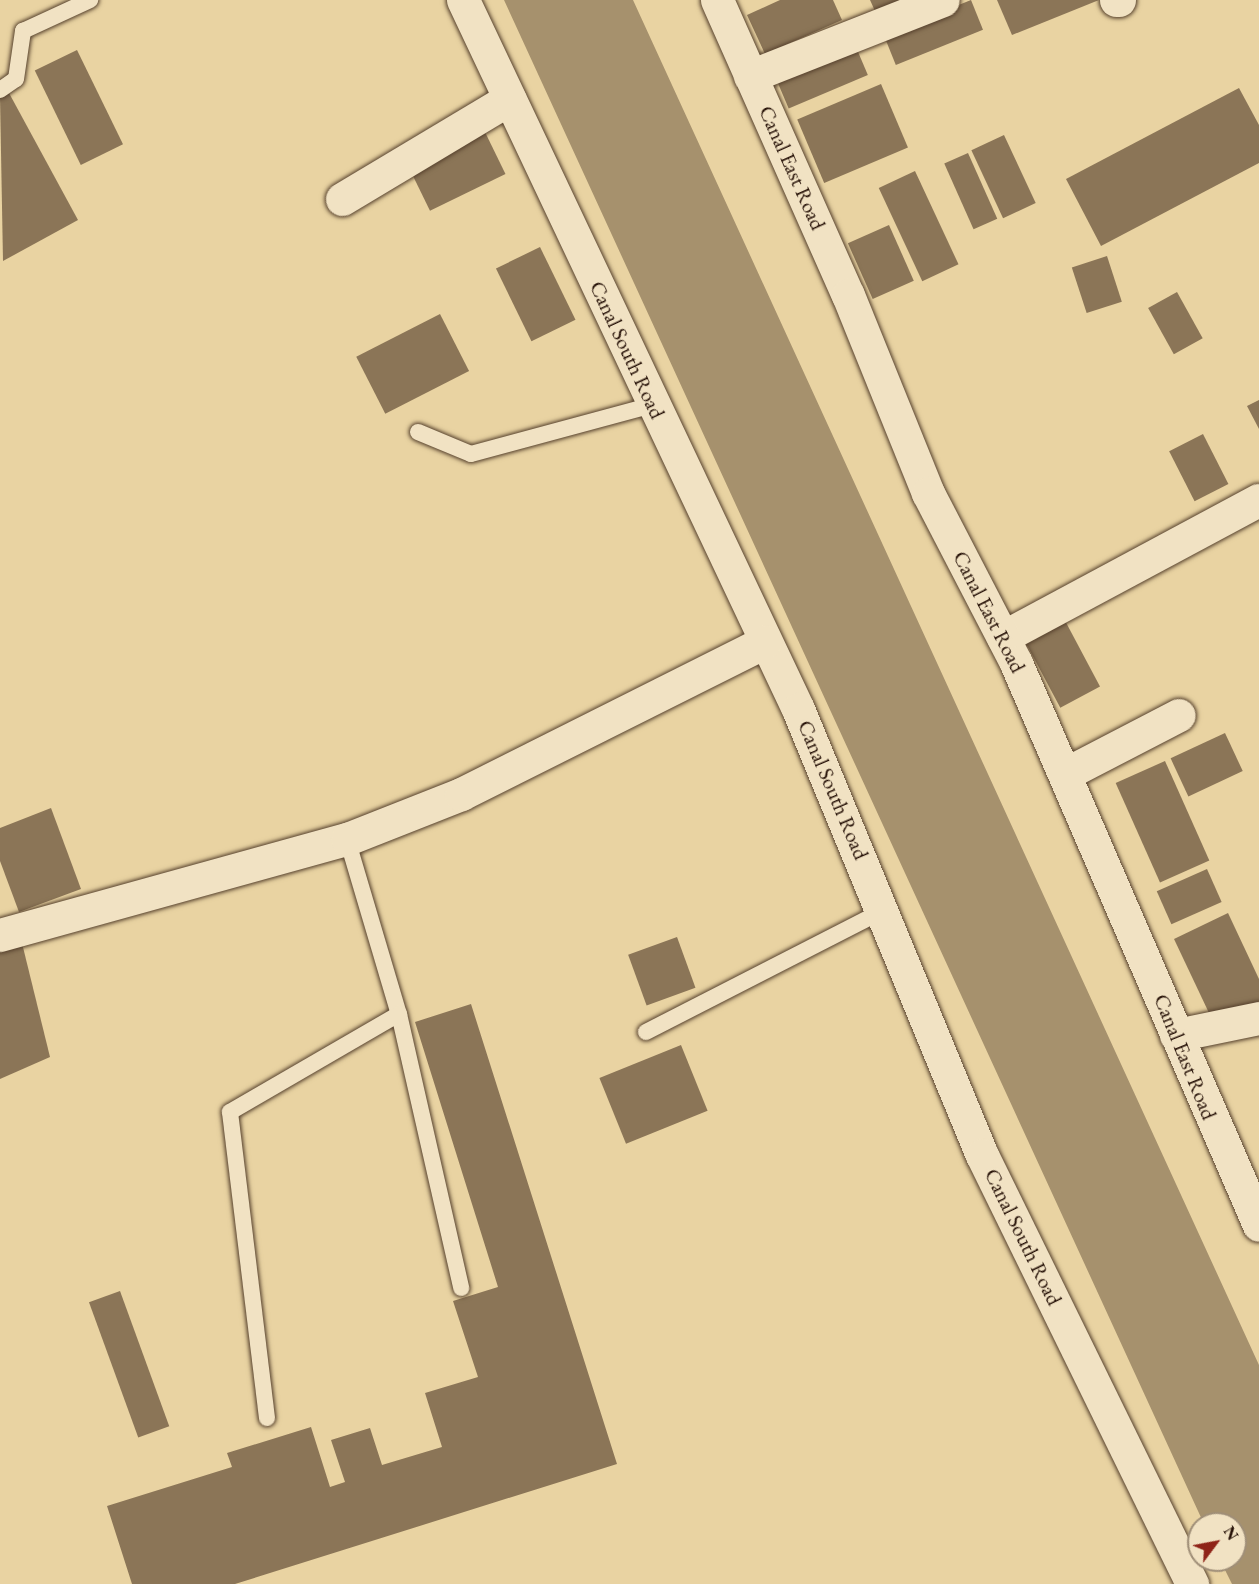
<!DOCTYPE html>
<html>
<head>
<meta charset="utf-8">
<style>
  body { margin:0 }
  #map { position:relative; width:1259px; height:1584px; overflow:hidden; background:#e9d3a2; font-family:"EB Garamond",serif }
  div>[style] { position:absolute }
  [style*='--x'] { left:calc(var(--x)*1px); top:calc(var(--y)*1px); width:calc(var(--w)*1px); rotate:calc(var(--a)*1deg) }
  .water>* { inset:0; background:#a6916d }
  .building>* { inset:0; background:#8b7557; transform-origin:0 0 }
  .roads { filter:drop-shadow(0 0 2px #56412d) drop-shadow(0 0 2px #56412d) }
  .lane>* { height:16px; margin:-8px; padding:0 8px; transform-origin:8px; border-radius:8px; background:#f1e2c3 }
  .street>* { height:33px; margin:-16.5px; padding:0 16.5px; transform-origin:16.5px; border-radius:16.5px; background:#f1e2c3 }
  .secondary>* { height:33px; margin:-16.5px; padding:0 16.5px; transform-origin:16.5px; border-radius:16.5px; background:#f1e2c3 }
  span { translate:-50% -50%; white-space:nowrap; text-align:center; line-height:1.15; -webkit-text-stroke:5px #f1e2c3; paint-order:stroke }
  .street-label { font-size:21px; color:#251006 }
  .north { position:absolute; left:1187px; top:1512px; width:60px; height:60px; box-sizing:border-box; background:#f1e2c3; border:2px solid #9f8e77; border-radius:50%; rotate:58deg; font-size:16px; font-weight:700; line-height:24px; text-align:center; color:#251006 }
  .north::after { content:''; display:block; margin:auto; width:21px; height:27px; background:#8f2418; clip-path:polygon(50% 0,100% 100%,50% 72%,0 100%) }
</style>
</head>
<body>
<div id="map">
  <div class="water">
    <i style="clip-path:polygon(504px 0,633px 0,1259px 1365px,1259px 1584px,1232px 1584px,1220px 1560px,1235px 1560px,1235px 1524px,1204px 1524px)"></i>
  </div>
  <div class="building">
    <i style="clip-path:polygon(780px 0,833px 0,842px 20px,765px 54px,747px 15px)"></i>
    <i style="clip-path:polygon(870px 0,902px 0,875px 11px)"></i>
    <i style="left:971px;top:0;width:32px;height:94px;rotate:68deg"></i>
    <i style="clip-path:polygon(997px 0,1099px 0,1012px 35px)"></i>
    <i style="left:853px;top:40px;width:38px;height:86px;rotate:67deg"></i>
    <i style="left:77px;top:50px;width:105px;height:47px;rotate:64deg"></i>
    <i style="left:881px;top:84px;width:69px;height:91px;rotate:67deg"></i>
    <i style="clip-path:polygon(1239px 88px,1259px 125px,1259px 163px,1101px 246px,1066px 179px)"></i>
    <i style="clip-path:polygon(9px 93px,78px 220px,3px 261px,0 97px)"></i>
    <i style="left:484px;top:130px;width:49px;height:84px;rotate:64deg"></i>
    <i style="left:1004px;top:135px;width:75px;height:36px;rotate:65deg"></i>
    <i style="left:968px;top:153px;width:72px;height:26px;rotate:66deg"></i>
    <i style="left:915px;top:171px;width:103px;height:40px;rotate:65deg"></i>
    <i style="left:889px;top:225px;width:61px;height:45px;rotate:66deg"></i>
    <i style="left:540px;top:247px;width:81px;height:49px;rotate:64deg"></i>
    <i style="left:1107px;top:256px;width:48px;height:37px;rotate:72deg"></i>
    <i style="left:1177px;top:292px;width:53px;height:33px;rotate:61deg"></i>
    <i style="left:440px;top:314px;width:64px;height:94px;rotate:63deg"></i>
    <i style="clip-path:polygon(1259px 400px,1259px 429px,1247px 406px)"></i>
    <i style="left:1203px;top:434px;width:56px;height:38px;rotate:63deg"></i>
    <i style="left:1062px;top:615px;width:81px;height:45px;rotate:62deg"></i>
    <i style="left:1225px;top:733px;width:42px;height:60px;rotate:65deg"></i>
    <i style="left:1165px;top:761px;width:109px;height:54px;rotate:66deg"></i>
    <i style="clip-path:polygon(51px 808px,81px 889px,19px 912px,0 861px,0 828px)"></i>
    <i style="left:1207px;top:869px;width:36px;height:55px;rotate:66deg"></i>
    <i style="clip-path:polygon(1228px 913px,1259px 979px,1259px 1003px,1209px 1013px,1174px 939px)"></i>
    <i style="clip-path:polygon(20px 935px,50px 1057px,0 1079px,0 946px)"></i>
    <i style="left:677px;top:937px;width:54px;height:52px;rotate:70deg"></i>
    <i style="clip-path:polygon(471px 1004px,617px 1464px,235px 1584px,132px 1584px,107px 1506px,232px 1467px,227px 1453px,311px 1427px,330px 1487px,345px 1482px,331px 1440px,370px 1428px,382px 1465px,442px 1447px,425px 1393px,478px 1377px,453px 1301px,498px 1287px,415px 1022px)"></i>
    <i style="left:681px;top:1045px;width:71px;height:88px;rotate:68deg"></i>
    <i style="left:120px;top:1291px;width:144px;height:33px;rotate:70deg"></i>
  </div>
  <div class="roads">
    <div class="lane">
      <i style="--x:0;--y:90;--w:19;--a:-35"></i>
      <i style="--x:16;--y:79;--w:49;--a:-81.7"></i>
      <i style="--x:23;--y:31;--w:74;--a:-24.8"></i>
      <i style="--x:418;--y:432;--w:57;--a:22.5"></i>
      <i style="--x:471;--y:454;--w:188;--a:-15.1"></i>
      <i style="--x:347;--y:839;--w:183;--a:73.5"></i>
      <i style="--x:399;--y:1014;--w:281;--a:77.2"></i>
      <i style="--x:646;--y:1032;--w:267;--a:-27.1"></i>
      <i style="--x:267;--y:1418;--w:308;--a:-96.9"></i>
      <i style="--x:230;--y:1112;--w:195;--a:-30.1"></i>
    </div>
    <div class="street">
      <i style="--x:1116;--y:0;--w:3;--a:0"></i>
      <i style="--x:750;--y:76;--w:207;--a:-21.5"></i>
      <i style="--x:342;--y:199;--w:195;--a:-30.9"></i>
      <i style="--x:1003;--y:637;--w:290;--a:-28.2"></i>
      <i style="--x:1065;--y:774;--w:128;--a:-27.4"></i>
      <i style="--x:1176;--y:1035;--w:85;--a:-11.6"></i>
    </div>
    <div class="secondary">
      <i style="--x:463;--y:0;--w:784;--a:64.71"></i>
      <i style="--x:798;--y:709;--w:482;--a:67.6"></i>
      <i style="--x:982;--y:1155;--w:478;--a:63.9"></i>
      <i style="--x:717;--y:0;--w:323;--a:66.1"></i>
      <i style="--x:848;--y:295;--w:214;--a:68"></i>
      <i style="--x:928;--y:493;--w:191;--a:62.6"></i>
      <i style="--x:1016;--y:663;--w:612;--a:66.62"></i>
      <i style="--x:0;--y:935;--w:360;--a:-15.5"></i>
      <i style="--x:347;--y:839;--w:123;--a:-21.5"></i>
      <i style="--x:461;--y:794;--w:340;--a:-26.6"></i>
    </div>
  </div>
  <div class="street-label">
    <span style="left:792px;top:168px;rotate:66deg">Canal East Road</span>
    <span style="left:627px;top:350px;rotate:65deg">Canal South Road</span>
    <span style="left:989px;top:612px;rotate:63deg">Canal East Road</span>
    <span style="left:833px;top:790px;rotate:67deg">Canal South Road</span>
    <span style="left:1185px;top:1057px;rotate:68deg">Canal East Road</span>
    <span style="left:1023px;top:1237px;rotate:64deg">Canal South Road</span>
  </div>
  <div class="north">N</div>
</div>
</body>
</html>
